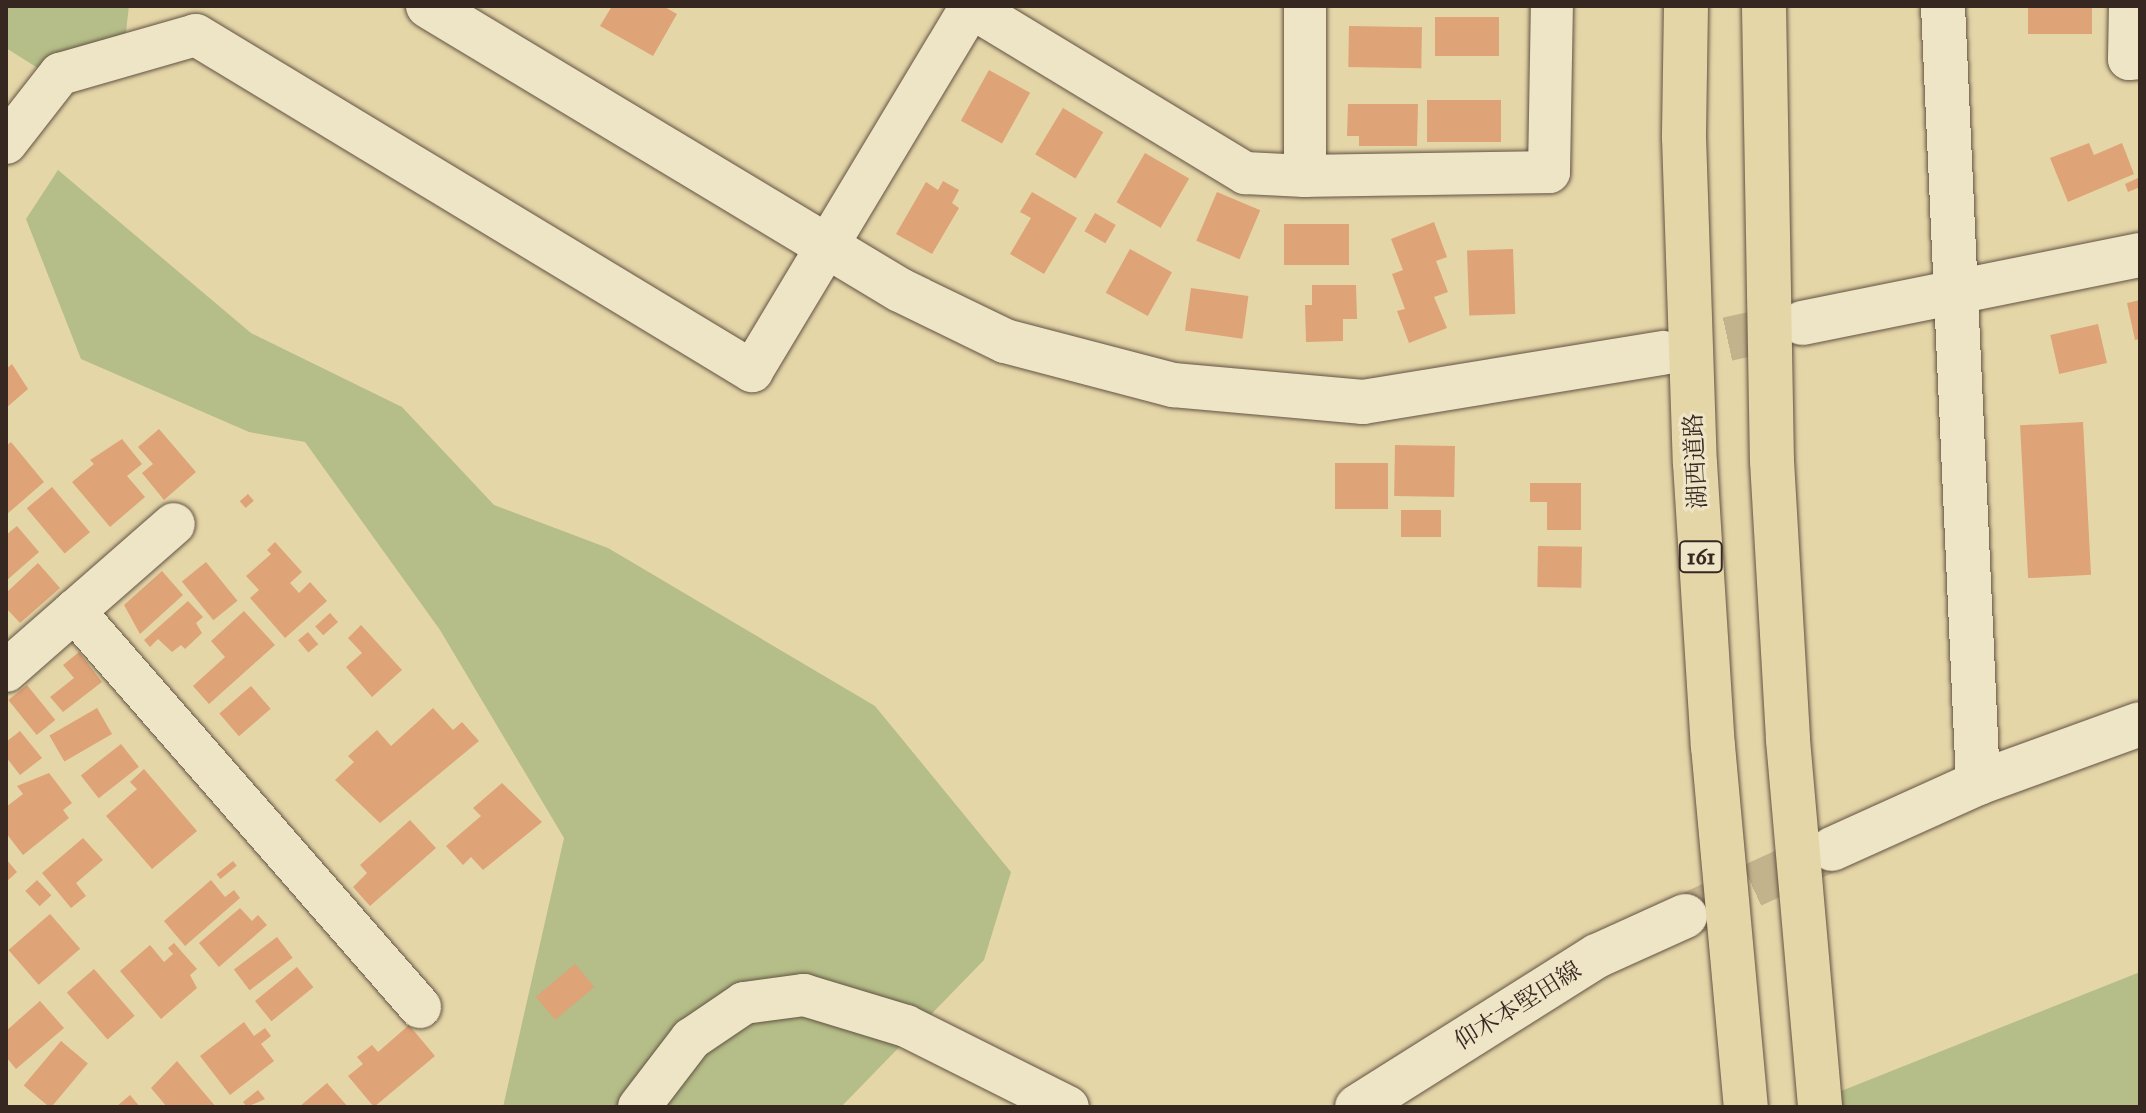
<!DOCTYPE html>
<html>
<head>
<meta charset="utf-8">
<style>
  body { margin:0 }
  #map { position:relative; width:2146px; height:1113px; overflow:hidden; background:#e5d6a8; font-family:"IM FELL Great Primer","Noto Serif JP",serif }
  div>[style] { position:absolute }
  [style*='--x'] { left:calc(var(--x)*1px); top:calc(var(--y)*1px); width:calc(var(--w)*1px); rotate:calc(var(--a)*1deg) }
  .green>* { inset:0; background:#b5be88 }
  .building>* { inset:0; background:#dea376; transform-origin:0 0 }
  .secondary-tunnel>* { height:44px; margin-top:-22px; transform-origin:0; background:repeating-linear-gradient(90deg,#c2b38d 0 44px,transparent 0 66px) }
  .roads { filter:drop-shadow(0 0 2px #625343) drop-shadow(0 0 2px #625343) }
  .street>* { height:42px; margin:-21px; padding:0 21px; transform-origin:21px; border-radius:21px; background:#eee4c6 }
  .secondary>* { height:44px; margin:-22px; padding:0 22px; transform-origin:22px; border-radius:22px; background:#eee4c6 }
  .highway>* { height:44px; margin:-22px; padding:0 22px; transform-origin:22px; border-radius:22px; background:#e5d6a8 }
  span { translate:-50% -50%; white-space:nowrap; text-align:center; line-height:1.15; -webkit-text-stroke:6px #eee4c6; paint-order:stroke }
  .shield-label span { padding:2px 6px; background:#eee4c6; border:2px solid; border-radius:6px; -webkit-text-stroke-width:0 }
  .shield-label { font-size:22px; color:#372721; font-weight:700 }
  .street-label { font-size:24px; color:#372721 }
  .frame { position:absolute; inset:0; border:8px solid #372721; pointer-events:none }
</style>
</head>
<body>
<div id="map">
  <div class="green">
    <i style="clip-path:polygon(6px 6px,129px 6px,125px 40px,44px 72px,6px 48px)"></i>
    <i style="clip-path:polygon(58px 170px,251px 333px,402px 407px,494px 505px,608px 548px,875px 706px,1011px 872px,984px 960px,841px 1107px,503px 1107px,564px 838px,440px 630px,305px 442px,249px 432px,81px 359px,26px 219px)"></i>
    <i style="clip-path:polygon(2140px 972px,2140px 1107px,1801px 1107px)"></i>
  </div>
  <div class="building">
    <i style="clip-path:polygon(612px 6px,663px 6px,677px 14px,653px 56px,600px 26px)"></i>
    <i style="left:2028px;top:6px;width:64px;height:28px"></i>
    <i style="left:1435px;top:17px;width:64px;height:39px"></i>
    <i style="left:1349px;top:26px;width:73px;height:41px;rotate:1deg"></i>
    <i style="left:989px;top:70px;width:47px;height:58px;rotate:29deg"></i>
    <i style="left:1427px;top:100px;width:74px;height:42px"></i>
    <i style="clip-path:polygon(1348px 104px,1418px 104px,1417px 146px,1359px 146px,1359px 136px,1347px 136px)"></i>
    <i style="left:1063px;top:108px;width:47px;height:54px;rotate:31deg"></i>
    <i style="clip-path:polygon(2089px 143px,2094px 155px,2122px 143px,2134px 174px,2068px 202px,2050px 158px)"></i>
    <i style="left:1145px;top:153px;width:51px;height:57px;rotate:30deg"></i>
    <i style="clip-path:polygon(2138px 178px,2140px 187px,2128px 192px,2125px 184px)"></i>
    <i style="clip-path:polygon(943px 181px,959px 190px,952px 203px,959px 208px,932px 254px,896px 234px,926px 182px,938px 190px)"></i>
    <i style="clip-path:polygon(1032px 192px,1077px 218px,1044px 274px,1010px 254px,1031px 218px,1020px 212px)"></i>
    <i style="left:1217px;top:192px;width:47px;height:53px;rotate:23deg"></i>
    <i style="left:1095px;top:213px;width:24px;height:21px;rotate:30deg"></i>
    <i style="clip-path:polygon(1434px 222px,1447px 257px,1436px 261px,1448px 292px,1434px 297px,1447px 328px,1409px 343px,1397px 311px,1405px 309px,1392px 274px,1403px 270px,1391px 239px)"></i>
    <i style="left:1349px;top:224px;width:41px;height:65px;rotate:90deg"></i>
    <i style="left:1130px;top:249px;width:48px;height:50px;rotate:29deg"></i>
    <i style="left:1513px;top:249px;width:65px;height:46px;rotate:88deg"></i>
    <i style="clip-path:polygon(1312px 285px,1356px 285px,1357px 319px,1343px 319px,1343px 341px,1306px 342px,1305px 305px,1312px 305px)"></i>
    <i style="left:1191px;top:288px;width:58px;height:43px;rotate:8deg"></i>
    <i style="clip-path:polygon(2140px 300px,2140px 339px,2135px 340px,2127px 303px)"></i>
    <i style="left:2098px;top:324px;width:40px;height:49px;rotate:77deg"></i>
    <i style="clip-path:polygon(12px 364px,28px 389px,6px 408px,6px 369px)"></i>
    <i style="left:2083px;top:422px;width:153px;height:63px;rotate:87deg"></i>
    <i style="clip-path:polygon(159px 429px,196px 472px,164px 500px,142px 473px,153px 464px,138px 447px)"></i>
    <i style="clip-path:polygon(122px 439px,142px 464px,127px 476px,145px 497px,110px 527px,72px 482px,94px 464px,90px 460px)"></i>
    <i style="clip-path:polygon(11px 442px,44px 482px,6px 515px,6px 446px)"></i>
    <i style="left:1395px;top:445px;width:60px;height:51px;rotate:1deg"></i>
    <i style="left:1335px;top:463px;width:53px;height:46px"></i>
    <i style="clip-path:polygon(1530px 483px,1581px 483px,1581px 530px,1547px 530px,1547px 502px,1530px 502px)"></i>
    <i style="left:52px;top:487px;width:59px;height:33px;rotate:50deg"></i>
    <i style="left:248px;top:494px;width:9px;height:11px;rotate:49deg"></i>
    <i style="left:1401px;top:510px;width:40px;height:27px"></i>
    <i style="clip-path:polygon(17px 526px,39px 552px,6px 581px,6px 535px)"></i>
    <i style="clip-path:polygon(275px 542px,302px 572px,290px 583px,299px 593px,310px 582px,327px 601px,285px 638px,250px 598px,259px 590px,246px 576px,271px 554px,267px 550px)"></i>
    <i style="left:1538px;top:546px;width:44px;height:41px;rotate:1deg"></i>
    <i style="left:206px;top:562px;width:50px;height:31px;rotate:51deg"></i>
    <i style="clip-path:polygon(38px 563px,60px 588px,20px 623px,6px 608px,6px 593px)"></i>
    <i style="clip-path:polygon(162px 571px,183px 595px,140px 634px,124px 605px)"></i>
    <i style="clip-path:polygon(188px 601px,203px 617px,196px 623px,202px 633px,185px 649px,181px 645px,172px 652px,158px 639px,150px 647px,144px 640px)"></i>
    <i style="clip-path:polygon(244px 611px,275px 645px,209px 704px,193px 686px,225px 657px,211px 641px)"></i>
    <i style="left:330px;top:613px;width:12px;height:20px;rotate:48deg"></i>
    <i style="clip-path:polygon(361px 625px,402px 670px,372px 697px,346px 667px,362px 653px,348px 638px)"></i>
    <i style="left:308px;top:632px;width:16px;height:13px;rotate:50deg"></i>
    <i style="clip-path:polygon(79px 652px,102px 682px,63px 712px,50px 697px,74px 678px,63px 665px)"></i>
    <i style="left:27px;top:685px;width:45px;height:24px;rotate:51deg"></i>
    <i style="left:251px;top:686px;width:30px;height:42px;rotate:49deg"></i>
    <i style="left:97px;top:708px;width:30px;height:55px;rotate:60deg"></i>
    <i style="clip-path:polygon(433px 708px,453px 730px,462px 722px,479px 741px,380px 823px,335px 780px,354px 762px,348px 756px,377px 730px,391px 746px)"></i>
    <i style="clip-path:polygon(20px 731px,42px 758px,20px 775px,6px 757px,6px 742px)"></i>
    <i style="left:121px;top:744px;width:29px;height:51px;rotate:52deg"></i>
    <i style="clip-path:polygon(144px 769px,197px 831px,152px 869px,106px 816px,137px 789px,130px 782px)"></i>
    <i style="clip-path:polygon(49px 773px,72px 803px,63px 810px,69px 818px,23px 855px,6px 833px,6px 807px,23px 794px,17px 786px)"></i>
    <i style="clip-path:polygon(502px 783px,542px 822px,483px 870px,471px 857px,463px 865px,446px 846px,481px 816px,473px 808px)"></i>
    <i style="clip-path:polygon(410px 820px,436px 848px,370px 906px,353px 887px,367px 873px,360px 865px)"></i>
    <i style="clip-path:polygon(83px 838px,103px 860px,76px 883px,86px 896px,71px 908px,42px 873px)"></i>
    <i style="clip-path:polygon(6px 859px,17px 872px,6px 882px)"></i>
    <i style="left:233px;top:861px;width:6px;height:21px;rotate:51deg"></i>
    <i style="left:37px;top:880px;width:21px;height:16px;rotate:47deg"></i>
    <i style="clip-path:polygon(211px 880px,225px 897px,234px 890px,240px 898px,185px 946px,164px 921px)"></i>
    <i style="clip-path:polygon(240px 908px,252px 921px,258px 915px,267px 925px,219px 967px,199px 943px)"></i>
    <i style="left:50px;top:914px;width:46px;height:55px;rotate:49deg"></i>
    <i style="left:277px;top:937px;width:26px;height:54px;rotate:53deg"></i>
    <i style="clip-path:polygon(174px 943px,197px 969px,190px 975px,197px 988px,161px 1019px,120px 971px,150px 945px,164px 962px,173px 954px,168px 948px)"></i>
    <i style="left:575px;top:964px;width:30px;height:51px;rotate:50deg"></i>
    <i style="left:297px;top:967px;width:26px;height:54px;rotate:51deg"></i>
    <i style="left:94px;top:969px;width:62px;height:36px;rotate:49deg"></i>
    <i style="clip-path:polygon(40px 1001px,64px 1028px,16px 1069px,6px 1057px,6px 1031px)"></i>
    <i style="clip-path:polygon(244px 1022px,254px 1036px,265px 1028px,271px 1036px,261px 1044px,274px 1061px,230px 1095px,200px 1056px)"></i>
    <i style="clip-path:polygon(409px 1025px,435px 1056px,374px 1107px,348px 1076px,363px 1064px,357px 1057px,372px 1045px,378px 1052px)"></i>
    <i style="left:61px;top:1041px;width:35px;height:58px;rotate:40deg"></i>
    <i style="clip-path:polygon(177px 1061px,216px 1107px,167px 1107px,151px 1088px)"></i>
    <i style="clip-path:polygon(327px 1083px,348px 1107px,299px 1107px)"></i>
    <i style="clip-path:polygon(258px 1090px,265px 1099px,247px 1107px,243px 1102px)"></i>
    <i style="clip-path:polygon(130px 1095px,140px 1107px,116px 1107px)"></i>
  </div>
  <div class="secondary-tunnel">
    <i style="--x:1663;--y:353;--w:142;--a:-12.2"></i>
    <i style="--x:1692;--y:913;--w:154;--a:-24.6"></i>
  </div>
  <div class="roads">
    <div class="street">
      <i style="--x:969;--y:6;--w:323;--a:31.2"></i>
      <i style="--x:1245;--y:173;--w:60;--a:2.9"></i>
      <i style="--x:1305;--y:176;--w:244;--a:-0.9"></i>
      <i style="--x:1549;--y:172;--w:166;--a:-89"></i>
      <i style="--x:2130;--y:6;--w:53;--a:91.1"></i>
      <i style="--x:2129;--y:59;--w:11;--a:-5"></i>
      <i style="--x:6;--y:143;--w:88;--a:-52"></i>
      <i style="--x:60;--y:74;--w:141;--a:-16"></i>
      <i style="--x:196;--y:35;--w:650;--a:31.15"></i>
      <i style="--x:752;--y:371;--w:426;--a:-59"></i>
      <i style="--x:1305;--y:176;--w:170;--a:-90"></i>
      <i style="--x:74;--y:611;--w:526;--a:48.86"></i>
      <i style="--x:6;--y:671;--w:223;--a:-41.2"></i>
      <i style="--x:639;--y:1107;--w:86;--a:-52.6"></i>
      <i style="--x:691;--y:1039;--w:64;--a:-34.2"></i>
      <i style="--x:744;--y:1003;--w:61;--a:-7.6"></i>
      <i style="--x:804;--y:995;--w:107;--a:16.9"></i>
      <i style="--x:906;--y:1026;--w:181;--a:26.6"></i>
    </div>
    <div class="secondary">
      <i style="--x:428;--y:6;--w:551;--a:31.04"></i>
      <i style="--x:900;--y:290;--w:117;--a:25.9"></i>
      <i style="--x:1005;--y:341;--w:174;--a:14.7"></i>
      <i style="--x:1173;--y:385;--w:191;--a:5.1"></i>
      <i style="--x:1363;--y:402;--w:304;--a:-9.3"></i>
      <i style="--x:1943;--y:6;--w:778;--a:87.42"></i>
      <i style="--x:1802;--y:323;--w:345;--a:-11.4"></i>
      <i style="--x:1832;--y:849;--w:160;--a:-24.3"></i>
      <i style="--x:1978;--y:783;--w:172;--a:-20"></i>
      <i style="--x:1357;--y:1107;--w:284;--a:-32.2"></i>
      <i style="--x:1597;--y:956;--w:97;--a:-24.4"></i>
    </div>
    <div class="highway">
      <i style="--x:1686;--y:6;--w:131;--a:90.9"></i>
      <i style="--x:1684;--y:137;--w:326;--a:88.1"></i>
      <i style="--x:1695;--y:463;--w:284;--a:86.4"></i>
      <i style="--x:1713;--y:746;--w:363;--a:84.8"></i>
      <i style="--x:1764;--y:6;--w:455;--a:89"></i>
      <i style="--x:1772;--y:461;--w:279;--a:86.7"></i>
      <i style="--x:1788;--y:740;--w:368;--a:85"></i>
    </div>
  </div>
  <div class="shield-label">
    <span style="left:1701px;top:557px">161</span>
  </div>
  <div class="street-label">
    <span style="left:1696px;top:461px;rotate:-93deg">湖西道路</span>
    <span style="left:1518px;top:1006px;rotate:-32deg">仰木本堅田線</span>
  </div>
  <div class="frame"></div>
</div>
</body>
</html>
